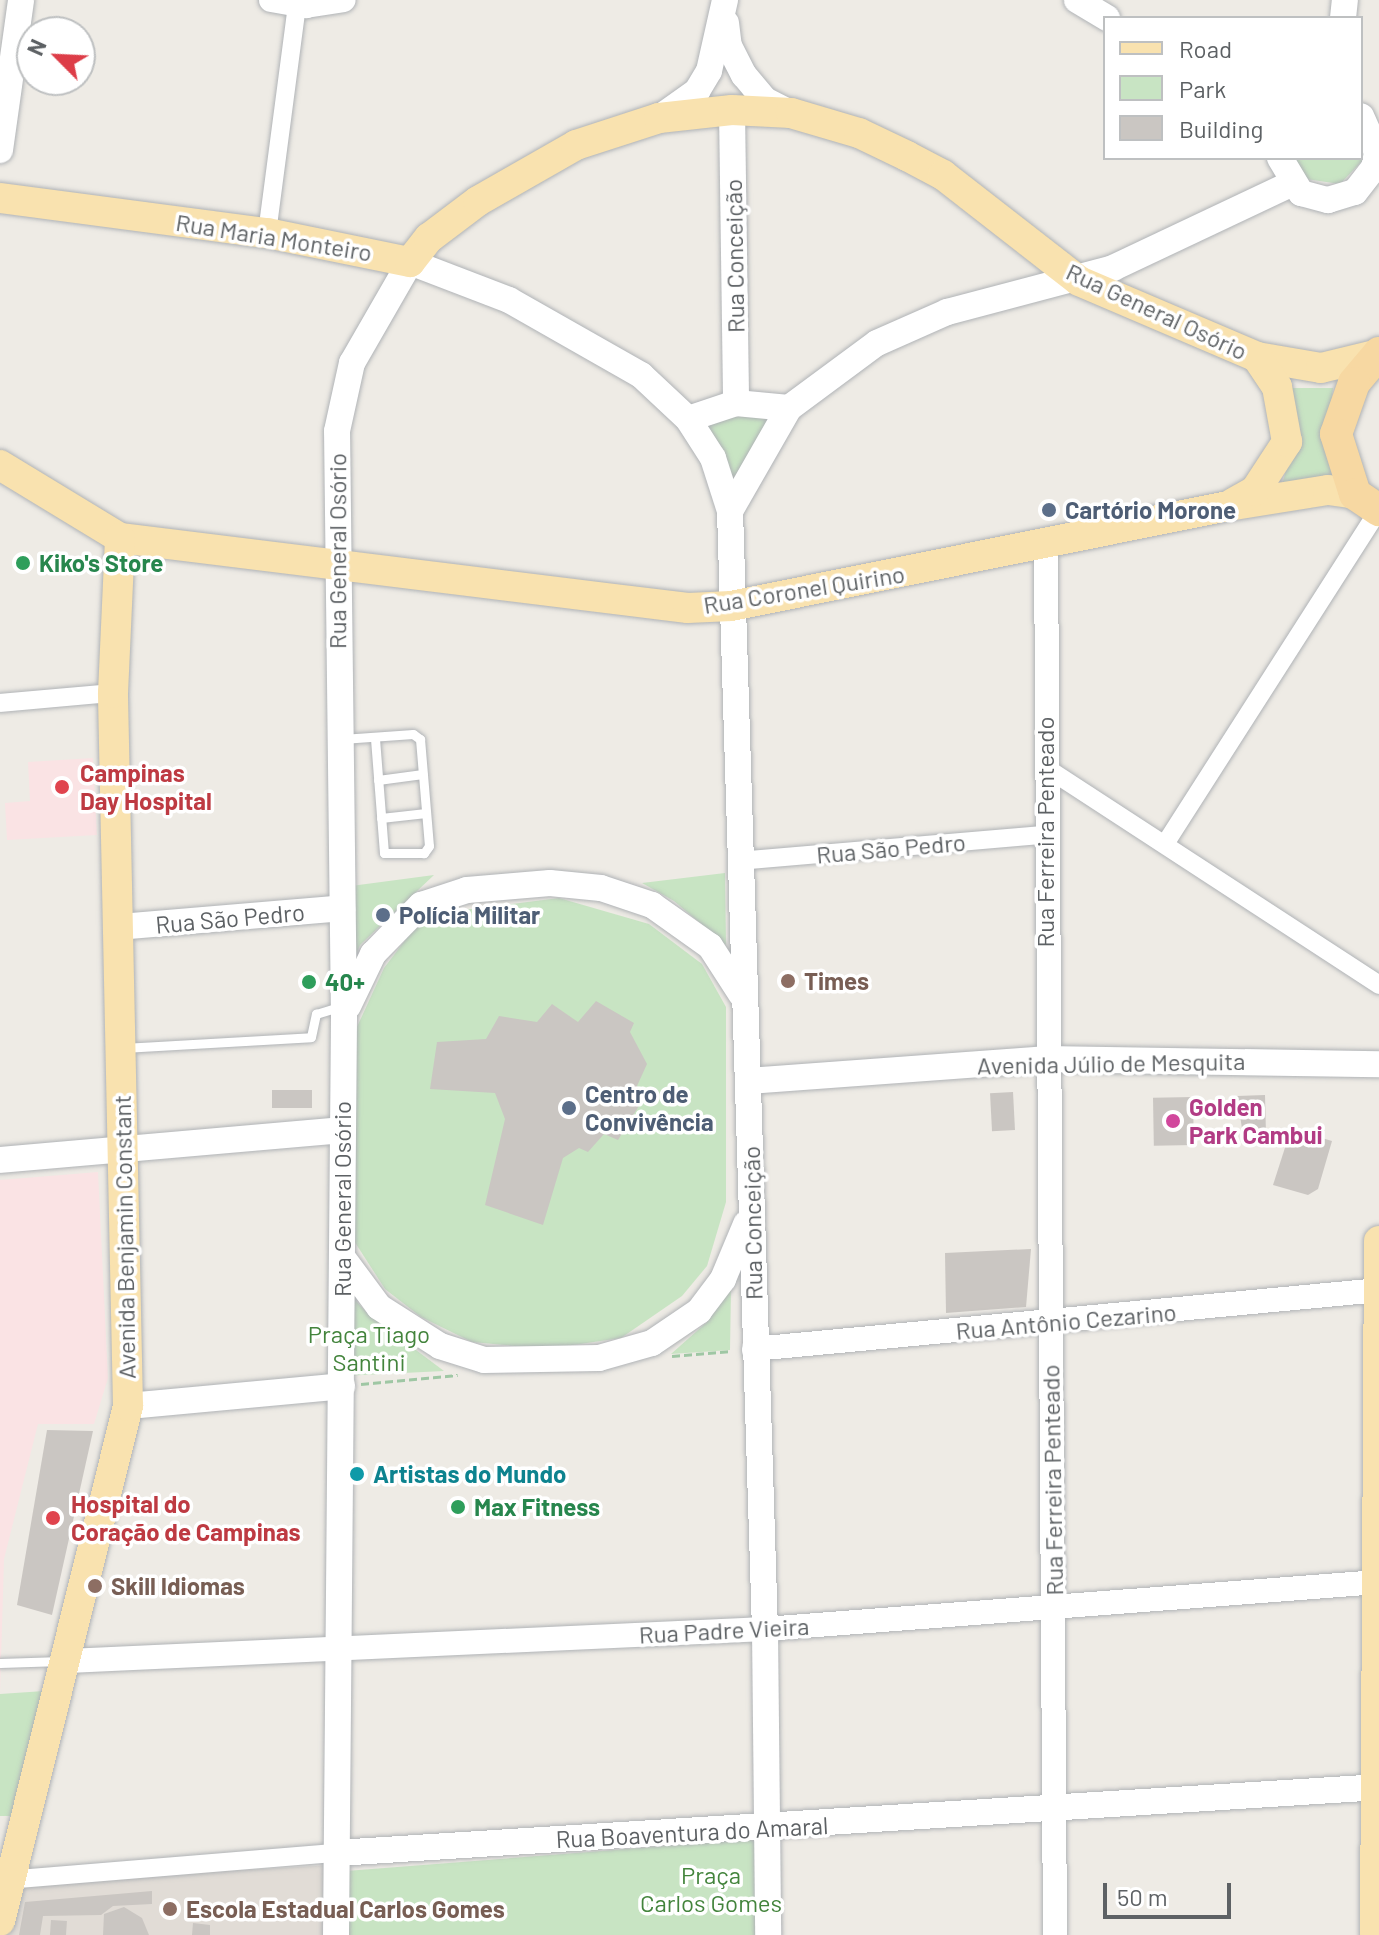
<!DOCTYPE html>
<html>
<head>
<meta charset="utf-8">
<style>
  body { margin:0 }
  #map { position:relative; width:1379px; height:1935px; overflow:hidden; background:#eeebe5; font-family:Barlow,sans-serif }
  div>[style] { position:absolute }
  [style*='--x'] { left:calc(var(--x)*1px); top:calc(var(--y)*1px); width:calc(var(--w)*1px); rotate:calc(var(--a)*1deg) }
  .education>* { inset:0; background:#e1dcd6 }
  .medical>* { inset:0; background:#fae3e4 }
  .green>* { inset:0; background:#c8e4c3 }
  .building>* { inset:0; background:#cac6c2; transform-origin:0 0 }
  .path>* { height:3px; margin-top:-1.5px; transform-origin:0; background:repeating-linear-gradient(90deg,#9fc7a4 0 8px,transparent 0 12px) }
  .roads { filter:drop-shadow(0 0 2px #b0b3b6) drop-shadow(0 0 2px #b0b3b6) }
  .service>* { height:9px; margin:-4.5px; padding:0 4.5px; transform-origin:4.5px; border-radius:4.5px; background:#fff }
  .minor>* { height:18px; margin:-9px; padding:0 9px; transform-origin:9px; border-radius:9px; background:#fff }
  .tertiary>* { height:24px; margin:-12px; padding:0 12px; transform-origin:12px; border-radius:12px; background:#fff }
  .secondary>* { height:26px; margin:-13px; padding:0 13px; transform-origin:13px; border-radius:13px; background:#fff }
  .primary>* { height:30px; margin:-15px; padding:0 15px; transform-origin:15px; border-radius:15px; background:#f9e2af }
  .trunk>* { height:32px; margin:-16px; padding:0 16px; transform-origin:16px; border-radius:16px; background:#f7d8a2 }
  .dots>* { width:22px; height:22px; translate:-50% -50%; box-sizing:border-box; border:4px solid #fff; border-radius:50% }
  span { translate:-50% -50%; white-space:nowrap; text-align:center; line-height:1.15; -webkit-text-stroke:7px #fff; paint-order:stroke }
  .street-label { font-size:24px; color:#5d6164 }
  .service-label { font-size:24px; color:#4e5e75; font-weight:700 }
  .left { translate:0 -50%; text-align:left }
  .leisure-label { font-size:24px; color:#27864d; font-weight:700 }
  .health-label { font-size:24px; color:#be3a42; font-weight:700 }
  .education-label { font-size:24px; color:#785e54; font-weight:700 }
  .hotel-label { font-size:24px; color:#b23c85; font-weight:700 }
  .park-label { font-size:24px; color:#43843c }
  .culture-label { font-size:24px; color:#0d838f; font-weight:700 }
  .legend { position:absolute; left:1103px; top:16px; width:260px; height:144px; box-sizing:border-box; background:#fff; border:2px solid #bec0c1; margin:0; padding:10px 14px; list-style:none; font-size:24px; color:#5d6164 }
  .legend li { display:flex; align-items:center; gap:16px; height:40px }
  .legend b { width:40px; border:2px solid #bec0c1 }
  .north { position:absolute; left:16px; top:16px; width:80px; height:80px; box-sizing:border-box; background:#fff; border:2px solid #bec0c1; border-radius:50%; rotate:294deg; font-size:22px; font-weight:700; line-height:32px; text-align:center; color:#5d6164 }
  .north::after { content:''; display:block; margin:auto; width:28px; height:36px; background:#dd3d48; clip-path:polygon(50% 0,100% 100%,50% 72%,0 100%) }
  .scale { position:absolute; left:1103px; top:1883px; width:128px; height:36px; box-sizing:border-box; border:4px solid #5d6164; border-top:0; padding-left:10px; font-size:24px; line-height:28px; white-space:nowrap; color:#5d6164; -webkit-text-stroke:6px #fff; paint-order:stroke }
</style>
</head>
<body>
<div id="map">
  <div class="education">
    <i style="clip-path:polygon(333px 1865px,332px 1935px,4px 1935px,10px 1883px)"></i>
  </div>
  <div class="medical">
    <i style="clip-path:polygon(93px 758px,97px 835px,7px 840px,5px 803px,30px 801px,28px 762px)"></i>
    <i style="clip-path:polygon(98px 1172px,108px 1378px,94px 1424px,38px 1424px,4px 1559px,0 1694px,0 1180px)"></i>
  </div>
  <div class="green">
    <i style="clip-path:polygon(1361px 132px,1364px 159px,1340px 184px,1306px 179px,1291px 158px,1361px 158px)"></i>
    <i style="clip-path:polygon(1290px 388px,1333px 388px,1328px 432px,1338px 480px,1281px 489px,1297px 430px)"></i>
    <i style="clip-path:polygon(771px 416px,731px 485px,701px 422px,711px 417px)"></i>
    <i style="clip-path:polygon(725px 873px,726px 945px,674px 901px,642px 883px)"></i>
    <i style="clip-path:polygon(434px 875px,360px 945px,346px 976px,351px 886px)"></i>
    <i style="clip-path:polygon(559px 898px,649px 924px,702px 964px,726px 1007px,726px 1202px,707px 1266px,682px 1296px,621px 1338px,546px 1349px,472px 1342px,421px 1317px,385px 1289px,349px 1233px,351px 1040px,384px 968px,413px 930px,447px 912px)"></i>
    <i style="clip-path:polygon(345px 1289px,368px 1314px,444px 1371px,342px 1376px)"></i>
    <i style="clip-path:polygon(731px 1289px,730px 1350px,671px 1354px,707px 1322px)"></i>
    <i style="clip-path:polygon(59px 1690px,23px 1816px,0 1816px,0 1694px)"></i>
    <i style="clip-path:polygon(755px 1839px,758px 1935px,345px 1935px,346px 1871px)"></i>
  </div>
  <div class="building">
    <i style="clip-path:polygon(596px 1001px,634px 1023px,630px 1032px,647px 1064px,637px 1086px,645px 1096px,618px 1140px,604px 1134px,588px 1152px,579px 1148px,563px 1158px,543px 1225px,485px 1205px,505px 1119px,495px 1093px,430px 1089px,437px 1042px,486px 1039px,499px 1016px,537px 1022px,552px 1004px,578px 1022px)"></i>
    <i style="left:312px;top:1090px;width:18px;height:40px;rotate:90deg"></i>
    <i style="left:1013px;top:1092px;width:38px;height:23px;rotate:87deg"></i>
    <i style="clip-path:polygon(1265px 1095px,1266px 1134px,1243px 1135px,1237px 1096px)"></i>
    <i style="left:1193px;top:1097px;width:48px;height:40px;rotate:89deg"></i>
    <i style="clip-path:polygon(1291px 1129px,1332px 1141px,1318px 1189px,1308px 1195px,1273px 1185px)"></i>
    <i style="clip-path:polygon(1031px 1249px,1026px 1307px,946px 1313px,945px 1253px)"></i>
    <i style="clip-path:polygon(47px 1430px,93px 1431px,52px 1615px,17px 1605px)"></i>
    <i style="clip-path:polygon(152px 1891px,152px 1904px,113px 1906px,101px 1915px,43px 1916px,40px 1935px,19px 1935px,25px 1902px)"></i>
    <i style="clip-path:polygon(124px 1907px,142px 1918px,149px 1935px,103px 1935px,104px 1914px)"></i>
    <i style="left:51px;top:1920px;width:16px;height:15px;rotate:4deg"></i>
    <i style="clip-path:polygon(193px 1923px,210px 1925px,210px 1935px,192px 1935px)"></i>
  </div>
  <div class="path">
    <i style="--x:672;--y:1356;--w:60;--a:-4.8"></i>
    <i style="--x:361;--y:1384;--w:97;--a:-5.3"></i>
  </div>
  <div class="roads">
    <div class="service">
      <i style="--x:342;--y:739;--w:71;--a:-4"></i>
      <i style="--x:413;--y:734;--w:9;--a:36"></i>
      <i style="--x:420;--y:739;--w:107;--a:85.2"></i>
      <i style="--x:429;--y:846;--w:9;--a:126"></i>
      <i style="--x:424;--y:853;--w:40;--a:180"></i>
      <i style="--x:384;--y:853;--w:114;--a:-94.5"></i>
      <i style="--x:378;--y:780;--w:45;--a:-7.6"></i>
      <i style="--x:381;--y:818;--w:45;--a:-6.3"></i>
      <i style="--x:123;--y:1048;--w:188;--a:-3.3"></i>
      <i style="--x:311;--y:1037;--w:24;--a:-78"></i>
      <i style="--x:316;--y:1014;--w:28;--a:-17"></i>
      <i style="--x:0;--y:1663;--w:61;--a:-1.9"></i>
    </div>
    <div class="minor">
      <i style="--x:267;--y:233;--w:231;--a:-82.5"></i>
      <i style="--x:0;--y:703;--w:113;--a:-5.1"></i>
      <i style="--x:1045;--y:767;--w:399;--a:33.1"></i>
      <i style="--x:1165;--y:844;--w:397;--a:-57.4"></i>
      <i style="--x:738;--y:861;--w:306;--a:-4.9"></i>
      <i style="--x:6;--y:1880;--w:332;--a:-4.7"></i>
    </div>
    <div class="tertiary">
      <i style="--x:271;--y:0;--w:36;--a:10"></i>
      <i style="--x:306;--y:6;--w:38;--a:-9"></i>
      <i style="--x:1046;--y:546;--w:1389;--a:89.63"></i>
      <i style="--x:754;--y:1349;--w:628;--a:-5.39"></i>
      <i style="--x:68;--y:1661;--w:698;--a:-2.63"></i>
      <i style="--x:765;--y:1629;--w:616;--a:-4.38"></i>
    </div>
    <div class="secondary">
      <i style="--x:1077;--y:0;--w:35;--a:31"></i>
      <i style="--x:1343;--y:18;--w:18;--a:-84"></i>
      <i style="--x:726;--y:23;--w:23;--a:83"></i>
      <i style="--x:729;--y:46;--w:33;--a:63"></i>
      <i style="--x:744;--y:75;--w:33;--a:50"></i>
      <i style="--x:765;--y:100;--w:28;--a:27"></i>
      <i style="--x:732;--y:110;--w:293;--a:89.2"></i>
      <i style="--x:659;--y:118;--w:47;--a:-35.4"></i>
      <i style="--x:697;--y:91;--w:23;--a:-59"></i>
      <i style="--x:709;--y:71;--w:73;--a:-77.3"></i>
      <i style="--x:0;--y:150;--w:151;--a:-82"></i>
      <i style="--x:1280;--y:158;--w:41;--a:59"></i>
      <i style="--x:1301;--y:193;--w:28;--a:15"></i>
      <i style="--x:1328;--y:200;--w:28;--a:-17"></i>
      <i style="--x:1355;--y:192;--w:31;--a:-52"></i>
      <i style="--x:1374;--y:168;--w:16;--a:-79"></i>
      <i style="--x:1377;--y:152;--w:39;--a:-114"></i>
      <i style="--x:688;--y:419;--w:51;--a:-18.4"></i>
      <i style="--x:736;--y:403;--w:53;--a:5.4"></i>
      <i style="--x:730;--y:511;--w:119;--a:-60.2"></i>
      <i style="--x:789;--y:408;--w:109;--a:-36.5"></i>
      <i style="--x:877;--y:343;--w:77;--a:-23.9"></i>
      <i style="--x:947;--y:312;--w:172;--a:-14.8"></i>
      <i style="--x:1113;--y:268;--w:197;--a:-25.3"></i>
      <i style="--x:118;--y:927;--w:225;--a:-4.8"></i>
      <i style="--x:348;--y:1006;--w:58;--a:-64.3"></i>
      <i style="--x:373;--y:954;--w:69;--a:-45.6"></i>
      <i style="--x:421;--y:905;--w:48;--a:-18.1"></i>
      <i style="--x:467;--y:890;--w:83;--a:-4.8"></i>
      <i style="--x:550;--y:883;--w:51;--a:5.6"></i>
      <i style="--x:601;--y:888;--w:54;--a:18.4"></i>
      <i style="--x:652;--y:905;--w:71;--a:35.3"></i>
      <i style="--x:710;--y:946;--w:57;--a:57.1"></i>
      <i style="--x:748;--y:1081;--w:298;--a:-4.2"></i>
      <i style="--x:1045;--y:1059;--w:334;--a:0.9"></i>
      <i style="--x:0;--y:1160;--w:343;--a:-5"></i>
      <i style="--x:342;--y:1257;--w:62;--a:53.5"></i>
      <i style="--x:379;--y:1307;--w:72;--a:32.6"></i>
      <i style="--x:440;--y:1346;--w:46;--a:17.7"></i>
      <i style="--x:484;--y:1360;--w:115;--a:-1"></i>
      <i style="--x:599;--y:1358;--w:55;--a:-15.8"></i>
      <i style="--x:652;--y:1343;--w:57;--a:-34.2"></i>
      <i style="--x:699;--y:1311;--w:40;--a:-53"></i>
      <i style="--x:723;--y:1279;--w:60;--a:-67.3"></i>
      <i style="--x:128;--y:1406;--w:215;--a:-5.3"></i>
      <i style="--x:337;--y:1853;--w:1044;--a:-3.62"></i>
      <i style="--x:336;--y:1935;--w:917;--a:-89.5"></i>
      <i style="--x:344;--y:1018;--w:587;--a:-90.68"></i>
      <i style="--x:337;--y:431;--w:70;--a:-77.6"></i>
      <i style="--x:352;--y:363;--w:116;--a:-60.1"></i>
      <i style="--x:410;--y:262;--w:106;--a:21"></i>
      <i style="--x:509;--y:300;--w:152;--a:29.6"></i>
      <i style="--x:641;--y:375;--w:64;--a:43.1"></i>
      <i style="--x:688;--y:419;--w:46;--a:57.3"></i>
      <i style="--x:713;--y:458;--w:56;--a:72.2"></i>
      <i style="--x:730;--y:511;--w:1119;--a:88.21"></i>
      <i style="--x:765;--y:1629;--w:306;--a:89.4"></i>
    </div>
    <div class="primary">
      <i style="--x:0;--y:198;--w:269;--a:7.5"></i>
      <i style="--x:267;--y:233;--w:146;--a:11.5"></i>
      <i style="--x:410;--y:262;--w:31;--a:-52"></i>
      <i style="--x:429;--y:238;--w:61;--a:-37.1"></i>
      <i style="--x:478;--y:201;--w:113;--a:-29.7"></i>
      <i style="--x:576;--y:145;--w:87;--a:-18"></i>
      <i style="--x:659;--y:118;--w:73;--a:-6.3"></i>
      <i style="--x:732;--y:110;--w:59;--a:2.9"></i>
      <i style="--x:791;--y:113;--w:71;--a:16.4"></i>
      <i style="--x:859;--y:133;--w:53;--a:25.6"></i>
      <i style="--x:907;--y:156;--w:41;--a:27.8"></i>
      <i style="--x:943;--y:175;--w:172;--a:37.9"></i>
      <i style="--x:1079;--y:281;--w:194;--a:23.1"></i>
      <i style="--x:1257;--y:357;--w:65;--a:9.8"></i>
      <i style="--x:1321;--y:368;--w:56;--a:-13.5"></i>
      <i style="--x:0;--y:465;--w:140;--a:31.3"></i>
      <i style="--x:120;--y:538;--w:572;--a:7.03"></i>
      <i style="--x:688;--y:608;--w:43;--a:-2.7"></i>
      <i style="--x:731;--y:606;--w:507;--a:-11.38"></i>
      <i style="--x:1228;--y:506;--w:101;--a:-9.1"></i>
      <i style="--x:1328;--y:490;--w:27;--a:8"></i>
      <i style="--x:1233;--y:503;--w:25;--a:-29"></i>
      <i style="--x:1255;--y:491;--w:59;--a:-56.9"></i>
      <i style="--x:1287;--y:442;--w:56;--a:-100.3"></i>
      <i style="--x:1277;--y:387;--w:36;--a:-124"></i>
      <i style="--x:0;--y:1921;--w:531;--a:-76.04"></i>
      <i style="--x:128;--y:1406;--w:713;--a:-91.21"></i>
      <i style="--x:113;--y:693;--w:155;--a:-87.4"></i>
      <i style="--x:1375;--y:1935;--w:694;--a:-89.67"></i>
    </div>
    <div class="trunk">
      <i style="--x:1379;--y:353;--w:39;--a:130"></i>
      <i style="--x:1354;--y:383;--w:54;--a:109.4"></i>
      <i style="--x:1336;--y:434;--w:63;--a:72.4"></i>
      <i style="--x:1355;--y:494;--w:29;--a:34"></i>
    </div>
  </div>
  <div class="dots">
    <i style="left:1049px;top:510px;background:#5c6f8a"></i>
    <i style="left:23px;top:563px;background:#2e9e5b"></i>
    <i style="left:62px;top:787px;background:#e0444e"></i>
    <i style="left:383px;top:915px;background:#5c6f8a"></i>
    <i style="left:788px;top:981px;background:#8d6e63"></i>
    <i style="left:309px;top:982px;background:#2e9e5b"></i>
    <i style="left:569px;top:1108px;background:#5c6f8a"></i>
    <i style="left:1173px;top:1121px;background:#d1479c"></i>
    <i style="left:357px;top:1474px;background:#0f9aa8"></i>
    <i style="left:458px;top:1507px;background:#2e9e5b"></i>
    <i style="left:53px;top:1518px;background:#e0444e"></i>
    <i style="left:95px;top:1586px;background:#8d6e63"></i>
    <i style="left:170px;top:1909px;background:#8d6e63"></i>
  </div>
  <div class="street-label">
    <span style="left:274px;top:237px;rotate:9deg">Rua Maria Monteiro</span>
    <span style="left:734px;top:256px;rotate:-91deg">Rua Conceição</span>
    <span style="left:1157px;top:311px;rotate:25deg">Rua General Osório</span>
    <span style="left:337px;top:551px;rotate:-90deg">Rua General Osório</span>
    <span style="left:804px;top:589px;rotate:-9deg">Rua Coronel Quirino</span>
    <span style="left:1045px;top:832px;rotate:-90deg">Rua Ferreira Penteado</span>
    <span style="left:891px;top:848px;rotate:-5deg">Rua São Pedro</span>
    <span style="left:230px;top:918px;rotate:-5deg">Rua São Pedro</span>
    <span style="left:1111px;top:1063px;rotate:-1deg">Avenida Júlio de Mesquita</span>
    <span style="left:342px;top:1199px;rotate:-90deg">Rua General Osório</span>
    <span style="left:752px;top:1223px;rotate:-91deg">Rua Conceição</span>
    <span style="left:124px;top:1237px;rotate:-91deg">Avenida Benjamin Constant</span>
    <span style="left:1066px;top:1321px;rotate:-5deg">Rua Antônio Cezarino</span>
    <span style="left:1052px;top:1480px;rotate:-91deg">Rua Ferreira Penteado</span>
    <span style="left:724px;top:1630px;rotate:-3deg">Rua Padre Vieira</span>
    <span style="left:692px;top:1832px;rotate:-3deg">Rua Boaventura do Amaral</span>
  </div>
  <div class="service-label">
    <span class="left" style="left:1065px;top:510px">Cartório Morone</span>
    <span class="left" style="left:399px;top:915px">Polícia Militar</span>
    <span class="left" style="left:585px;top:1108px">Centro de<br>Convivência</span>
  </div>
  <div class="leisure-label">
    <span class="left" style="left:39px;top:563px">Kiko's Store</span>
    <span class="left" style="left:325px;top:982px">40+</span>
    <span class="left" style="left:474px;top:1507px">Max Fitness</span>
  </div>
  <div class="health-label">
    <span class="left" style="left:80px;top:787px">Campinas<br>Day Hospital</span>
    <span class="left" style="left:71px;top:1518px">Hospital do<br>Coração de Campinas</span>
  </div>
  <div class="education-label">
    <span class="left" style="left:804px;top:981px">Times</span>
    <span class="left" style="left:111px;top:1586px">Skill Idiomas</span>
    <span class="left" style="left:186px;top:1909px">Escola Estadual Carlos Gomes</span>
  </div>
  <div class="hotel-label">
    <span class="left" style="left:1189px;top:1121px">Golden<br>Park Cambui</span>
  </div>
  <div class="park-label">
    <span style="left:369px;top:1348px">Praça Tiago<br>Santini</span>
    <span style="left:711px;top:1889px">Praça<br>Carlos Gomes</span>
  </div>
  <div class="culture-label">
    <span class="left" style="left:373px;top:1474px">Artistas do Mundo</span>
  </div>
  <ul class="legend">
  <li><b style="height:10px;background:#f9e2af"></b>Road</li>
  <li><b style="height:22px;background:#c8e4c3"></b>Park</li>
  <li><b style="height:22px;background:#cac6c2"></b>Building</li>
  </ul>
  <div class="north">N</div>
  <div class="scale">50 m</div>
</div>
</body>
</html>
